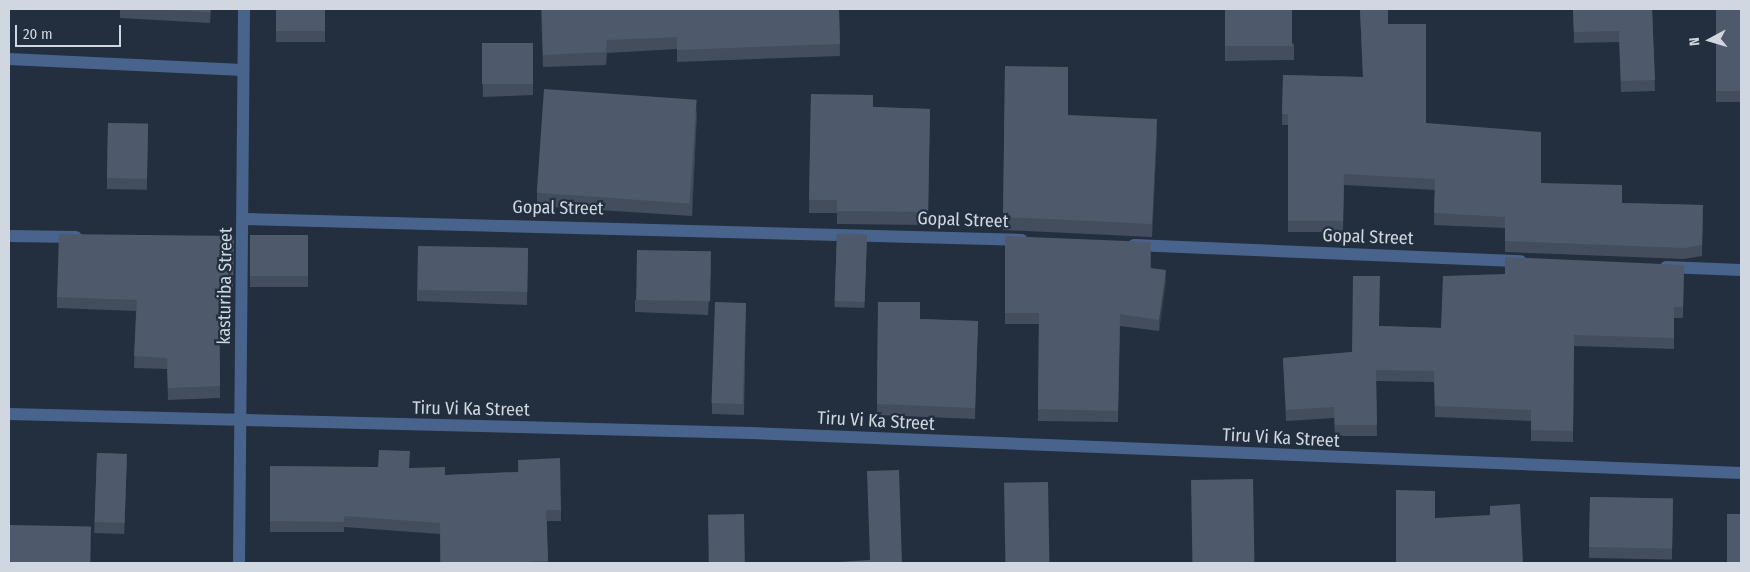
<!DOCTYPE html>
<html>
<head>
<meta charset="utf-8">
<style>
  body { margin:0 }
  #map { position:relative; width:1750px; height:572px; overflow:hidden; background:#232e3e; font-family:"Fira Sans Condensed",sans-serif }
  div>[style] { position:absolute }
  [style*='--x'] { left:calc(var(--x)*1px); top:calc(var(--y)*1px); width:calc(var(--w)*1px); rotate:calc(var(--a)*1deg) }
  .minor>* { height:12px; margin:-6px; padding:0 6px; transform-origin:6px; border-radius:6px; background:#48648c }
  .wall>* { inset:0; background:#434d5d; transform-origin:0 0 }
  .shaded-wall>* { inset:0; background:#373f4c }
  .building>* { inset:0; background:#4e5a6c; transform-origin:0 0 }
  span { translate:-50% -50%; white-space:nowrap; text-align:center; line-height:1.15; -webkit-text-stroke:4.5px #232e3e; paint-order:stroke }
  .street-label { font-size:18px; color:#d0d7e1 }
  .frame { position:absolute; inset:0; border:10px solid #d0d7e1; pointer-events:none }
  .north { position:absolute; left:1685px; top:15px; width:50px; height:50px; -webkit-text-stroke:4px #232e3e; paint-order:stroke; rotate:264deg; font-size:14px; font-weight:700; line-height:20px; text-align:center; color:#d0d7e1 }
  .north::after { content:''; display:block; margin:auto; width:18px; height:22px; background:#d0d7e1; clip-path:polygon(50% 0,100% 100%,50% 72%,0 100%) }
  .scale { position:absolute; left:15px; top:25px; width:106px; height:22px; box-sizing:border-box; border:2px solid #d0d7e1; border-top:0; padding-left:6px; font-size:15px; line-height:18px; white-space:nowrap; color:#d0d7e1; -webkit-text-stroke:4px #232e3e; paint-order:stroke }
</style>
</head>
<body>
<div id="map">
  <div class="minor">
    <i style="--x:9;--y:59;--w:234;--a:2.7"></i>
    <i style="--x:243;--y:219;--w:779;--a:1.54"></i>
    <i style="--x:9;--y:236;--w:67;--a:0.9"></i>
    <i style="--x:1134;--y:245;--w:387;--a:2.4"></i>
    <i style="--x:1666;--y:267;--w:75;--a:2.3"></i>
    <i style="--x:9;--y:414;--w:742;--a:1.47"></i>
    <i style="--x:751;--y:433;--w:991;--a:2.31"></i>
    <i style="--x:239;--y:563;--w:554;--a:-89.48"></i>
  </div>
  <div class="wall">
    <i style="clip-path:polygon(120px 9px,211px 9px,210px 23px,120px 18px)"></i>
    <i style="left:276px;top:9px;width:49px;height:33px"></i>
    <i style="clip-path:polygon(541px 9px,839px 9px,840px 56px,677px 62px,677px 49px,607px 53px,606px 65px,543px 67px)"></i>
    <i style="clip-path:polygon(1225px 9px,1294px 44px,1294px 60px,1225px 61px)"></i>
    <i style="clip-path:polygon(1360px 9px,1388px 9px,1388px 24px,1426px 123px,1541px 183px,1622px 203px,1703px 205px,1702px 256px,1684px 259px,1505px 252px,1505px 228px,1434px 225px,1435px 190px,1344px 185px,1343px 232px,1288px 232px,1288px 125px,1282px 125px,1283px 75px,1363px 77px)"></i>
    <i style="clip-path:polygon(1573px 9px,1652px 9px,1655px 91px,1621px 92px,1619px 42px,1574px 43px)"></i>
    <i style="left:1716px;top:9px;width:25px;height:93px"></i>
    <i style="clip-path:polygon(533px 43px,533px 95px,483px 97px,482px 56px)"></i>
    <i style="clip-path:polygon(1005px 66px,1068px 115px,1157px 132px,1152px 237px,1003px 230px)"></i>
    <i style="clip-path:polygon(811px 94px,873px 107px,930px 109px,928px 225px,837px 224px,837px 213px,809px 213px)"></i>
    <i style="clip-path:polygon(697px 112px,692px 216px,537px 206px,537px 193px)"></i>
    <i style="left:108px;top:123px;width:40px;height:66px;rotate:1deg"></i>
    <i style="clip-path:polygon(9px 150px,10px 195px,9px 195px)"></i>
    <i style="left:837px;top:234px;width:30px;height:73px;rotate:2deg"></i>
    <i style="left:250px;top:235px;width:58px;height:52px"></i>
    <i style="clip-path:polygon(234px 236px,233px 287px,219px 287px,220px 398px,168px 400px,167px 369px,134px 368px,136px 311px,57px 308px,57px 297px)"></i>
    <i style="clip-path:polygon(1005px 236px,1151px 253px,1151px 268px,1166px 281px,1159px 331px,1120px 326px,1118px 422px,1038px 421px,1039px 324px,1005px 324px)"></i>
    <i style="clip-path:polygon(528px 248px,527px 305px,417px 301px,417px 290px)"></i>
    <i style="clip-path:polygon(711px 262px,708px 315px,635px 312px,635px 300px)"></i>
    <i style="clip-path:polygon(1684px 265px,1683px 318px,1674px 318px,1674px 349px,1574px 346px,1573px 442px,1531px 441px,1531px 421px,1435px 417px,1434px 382px,1376px 381px,1377px 436px,1335px 436px,1334px 418px,1286px 421px,1283px 358px,1352px 352px,1379px 326px,1441px 328px,1505px 274px)"></i>
    <i style="clip-path:polygon(878px 302px,920px 319px,978px 321px,975px 419px,877px 415px)"></i>
    <i style="clip-path:polygon(746px 303px,744px 415px,712px 414px,712px 403px)"></i>
    <i style="left:97px;top:453px;width:30px;height:80px;rotate:2deg"></i>
    <i style="clip-path:polygon(518px 460px,561px 510px,561px 521px,547px 521px,548px 563px,440px 563px,440px 534px,344px 527px,344px 532px,270px 532px,270px 466px,410px 468px,445px 475px,518px 472px)"></i>
    <i style="left:1590px;top:497px;width:83px;height:61px;rotate:1deg"></i>
  </div>
  <div class="shaded-wall">
    <i style="clip-path:polygon(697px 99px,697px 112px,692px 216px,692px 203px)"></i>
    <i style="clip-path:polygon(1157px 119px,1157px 132px,1152px 237px,1152px 224px)"></i>
    <i style="clip-path:polygon(711px 251px,711px 262px,708px 315px,708px 304px)"></i>
    <i style="clip-path:polygon(1166px 270px,1166px 281px,1159px 331px,1159px 320px)"></i>
  </div>
  <div class="building">
    <i style="clip-path:polygon(144px 9px,211px 9px,210px 12px)"></i>
    <i style="left:276px;top:9px;width:49px;height:22px"></i>
    <i style="clip-path:polygon(542px 9px,839px 9px,840px 44px,677px 50px,677px 37px,607px 40px,606px 52px,543px 55px)"></i>
    <i style="left:1225px;top:9px;width:67px;height:37px"></i>
    <i style="clip-path:polygon(1360px 9px,1388px 9px,1388px 24px,1426px 24px,1426px 123px,1541px 132px,1541px 183px,1622px 185px,1622px 203px,1703px 205px,1702px 245px,1684px 248px,1505px 241px,1505px 217px,1434px 213px,1435px 179px,1344px 174px,1343px 221px,1288px 221px,1288px 114px,1282px 114px,1283px 75px,1363px 77px)"></i>
    <i style="clip-path:polygon(1573px 9px,1652px 9px,1655px 80px,1621px 81px,1619px 31px,1574px 32px)"></i>
    <i style="left:1716px;top:9px;width:25px;height:82px"></i>
    <i style="left:533px;top:43px;width:41px;height:51px;rotate:90deg"></i>
    <i style="clip-path:polygon(1005px 66px,1068px 67px,1068px 115px,1157px 119px,1152px 224px,1003px 217px)"></i>
    <i style="left:544px;top:89px;width:153px;height:104px;rotate:4deg"></i>
    <i style="clip-path:polygon(811px 94px,873px 95px,873px 107px,930px 109px,928px 212px,837px 211px,837px 200px,809px 200px)"></i>
    <i style="left:108px;top:123px;width:40px;height:55px;rotate:1deg"></i>
    <i style="clip-path:polygon(9px 150px,10px 184px,9px 184px)"></i>
    <i style="clip-path:polygon(59px 234px,234px 236px,233px 276px,219px 276px,220px 386px,168px 388px,167px 358px,134px 356px,137px 300px,57px 297px)"></i>
    <i style="left:837px;top:234px;width:30px;height:67px;rotate:2deg"></i>
    <i style="left:250px;top:235px;width:58px;height:41px"></i>
    <i style="clip-path:polygon(1005px 236px,1151px 242px,1150px 268px,1166px 270px,1159px 320px,1120px 314px,1118px 411px,1038px 409px,1039px 313px,1005px 313px)"></i>
    <i style="left:418px;top:246px;width:110px;height:44px;rotate:1deg"></i>
    <i style="left:637px;top:250px;width:74px;height:50px;rotate:1deg"></i>
    <i style="clip-path:polygon(1505px 257px,1684px 265px,1683px 307px,1674px 307px,1674px 338px,1574px 335px,1573px 431px,1531px 430px,1531px 410px,1435px 406px,1434px 371px,1376px 370px,1377px 425px,1335px 425px,1334px 407px,1286px 410px,1283px 358px,1352px 352px,1353px 276px,1380px 276px,1379px 326px,1441px 328px,1443px 276px,1505px 274px)"></i>
    <i style="left:715px;top:302px;width:31px;height:101px;rotate:2deg"></i>
    <i style="clip-path:polygon(878px 302px,920px 302px,920px 319px,978px 321px,975px 408px,877px 404px)"></i>
    <i style="clip-path:polygon(379px 450px,410px 451px,409px 468px,445px 467px,445px 475px,519px 472px,518px 460px,560px 458px,561px 510px,546px 510px,548px 561px,531px 561px,531px 563px,441px 563px,440px 523px,344px 516px,344px 522px,270px 521px,270px 466px,378px 467px)"></i>
    <i style="left:97px;top:453px;width:30px;height:69px;rotate:2deg"></i>
    <i style="clip-path:polygon(899px 470px,902px 563px,823px 563px,870px 560px,867px 471px)"></i>
    <i style="left:1253px;top:479px;width:84px;height:62px;rotate:89deg"></i>
    <i style="left:1048px;top:482px;width:81px;height:44px;rotate:89deg"></i>
    <i style="clip-path:polygon(1396px 490px,1435px 491px,1435px 518px,1490px 515px,1490px 506px,1520px 504px,1523px 563px,1396px 563px)"></i>
    <i style="left:1590px;top:497px;width:83px;height:50px;rotate:1deg"></i>
    <i style="left:744px;top:514px;width:49px;height:36px;rotate:89deg"></i>
    <i style="left:1727px;top:514px;width:14px;height:49px"></i>
    <i style="left:9px;top:525px;width:82px;height:38px;rotate:1deg"></i>
  </div>
  <div class="street-label">
    <span style="left:558px;top:208px;rotate:1deg">Gopal Street</span>
    <span style="left:963px;top:220px;rotate:2deg">Gopal Street</span>
    <span style="left:1368px;top:237px;rotate:2deg">Gopal Street</span>
    <span style="left:225px;top:286px;rotate:-89deg">kasturiba Street</span>
    <span style="left:471px;top:409px;rotate:1deg">Tiru Vi Ka Street</span>
    <span style="left:876px;top:421px;rotate:3deg">Tiru Vi Ka Street</span>
    <span style="left:1281px;top:438px;rotate:3deg">Tiru Vi Ka Street</span>
  </div>
  <div class="frame"></div>
  <div class="north">N</div>
  <div class="scale">20 m</div>
</div>
</body>
</html>
